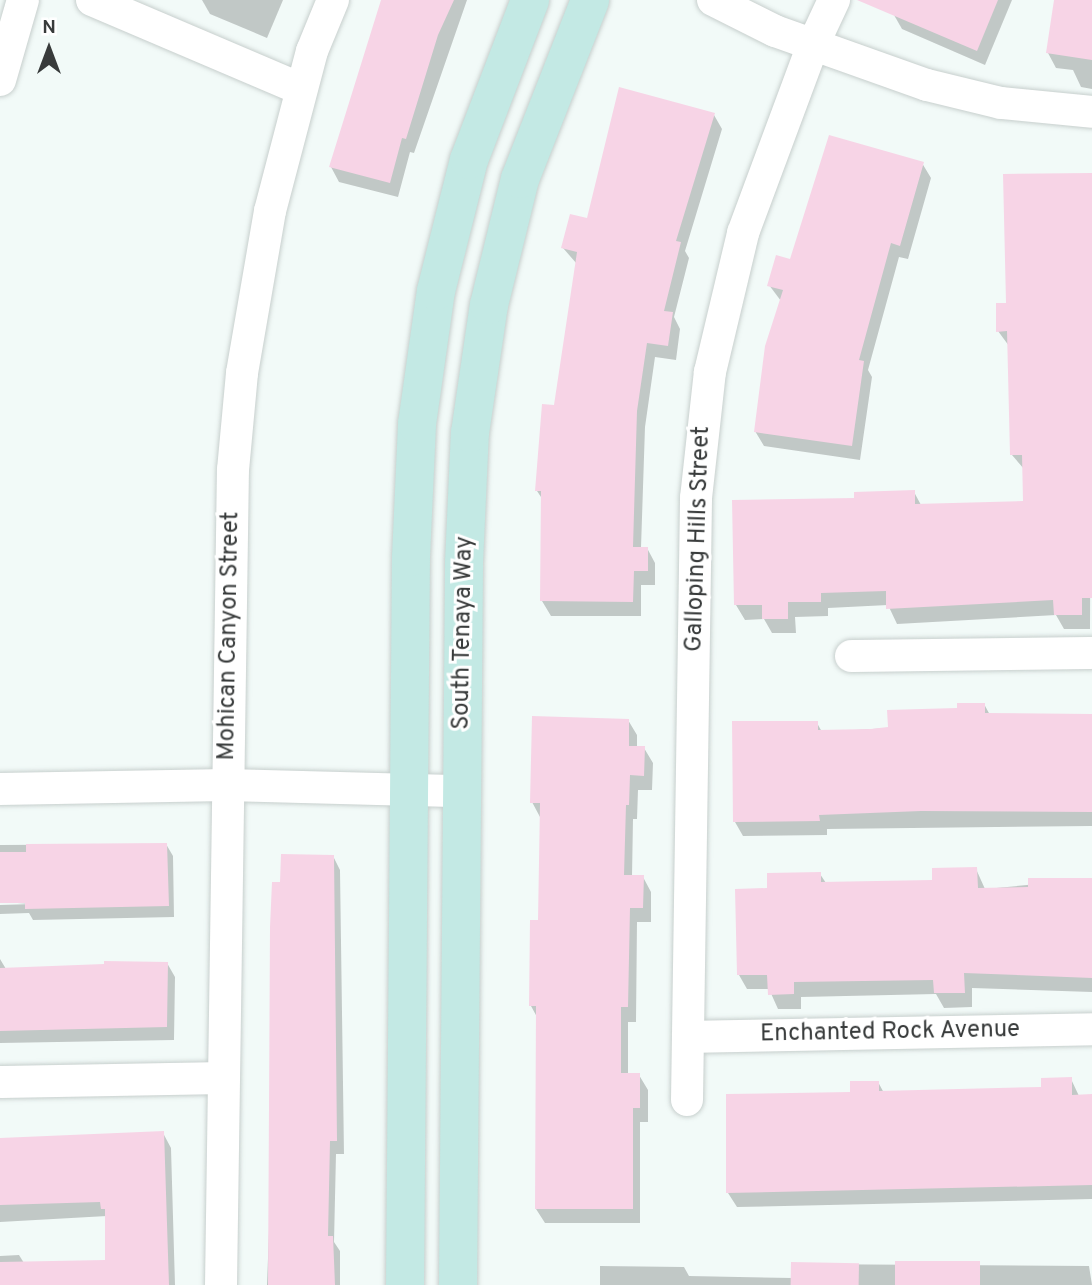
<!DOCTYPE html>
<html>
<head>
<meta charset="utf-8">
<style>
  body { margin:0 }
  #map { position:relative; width:1092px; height:1285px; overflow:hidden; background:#f2faf8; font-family:Overpass,sans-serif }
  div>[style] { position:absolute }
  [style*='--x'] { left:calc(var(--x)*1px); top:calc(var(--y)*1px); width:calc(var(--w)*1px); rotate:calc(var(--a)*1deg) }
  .shadow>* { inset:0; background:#0003 }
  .building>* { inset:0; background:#f7d4e6; transform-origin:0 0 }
  .roads { filter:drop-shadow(0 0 2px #c7cfcd) drop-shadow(0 0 2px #c7cfcd) }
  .street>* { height:32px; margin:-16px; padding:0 16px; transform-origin:16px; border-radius:16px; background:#fff }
  .secondary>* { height:38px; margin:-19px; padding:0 19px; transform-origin:19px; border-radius:19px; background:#c3e9e4 }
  span { translate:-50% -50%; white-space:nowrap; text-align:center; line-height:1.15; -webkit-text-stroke:6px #fff; paint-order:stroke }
  .street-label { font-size:24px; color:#383b3b }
  .north { position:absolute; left:14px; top:14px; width:70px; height:70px; -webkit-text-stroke:5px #fff; paint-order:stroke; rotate:0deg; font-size:19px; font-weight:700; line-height:28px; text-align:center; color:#383b3b }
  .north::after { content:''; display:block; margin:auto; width:24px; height:32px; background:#383b3b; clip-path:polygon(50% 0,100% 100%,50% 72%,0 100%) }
</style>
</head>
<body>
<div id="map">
  <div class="shadow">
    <i style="clip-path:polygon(202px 0,283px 0,267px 38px,210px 14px)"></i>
    <i style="clip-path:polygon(385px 0,467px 0,414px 153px,410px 152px,398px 197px,339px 182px,331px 167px)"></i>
    <i style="clip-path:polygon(900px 0,1012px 0,985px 65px,902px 29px,894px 15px)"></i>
    <i style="clip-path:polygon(1055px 0,1092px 0,1092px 89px,1081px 87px,1073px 70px,1056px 68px,1048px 53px)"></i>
    <i style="clip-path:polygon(714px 115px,722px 129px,685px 251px,689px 258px,674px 317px,680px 329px,676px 360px,655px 357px,645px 427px,641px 548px,647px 548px,655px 563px,655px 585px,641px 585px,641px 616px,551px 616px,542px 601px,543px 500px,537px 491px,556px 407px,577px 264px,563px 248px,588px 220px)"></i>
    <i style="clip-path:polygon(922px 163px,931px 178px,908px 259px,899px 257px,868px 370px,872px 377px,860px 460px,764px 446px,755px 431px,781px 301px,769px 285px,791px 261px)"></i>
    <i style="clip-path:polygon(1092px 175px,1090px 629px,1064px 629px,1056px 615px,897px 624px,888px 605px,828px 608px,828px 616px,795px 617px,796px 633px,772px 633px,764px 619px,745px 620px,736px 605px,856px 500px,914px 492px,921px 505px,1024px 503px,1024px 469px,1012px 455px,1009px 346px,998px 331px,1008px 305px)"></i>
    <i style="clip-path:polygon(984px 704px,990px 715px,1092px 715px,1092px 826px,827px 829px,827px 835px,743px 836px,735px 822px,817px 723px,822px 732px,889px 728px)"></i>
    <i style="clip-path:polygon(628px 720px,637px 735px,637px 748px,644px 748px,653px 763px,652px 790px,638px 790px,637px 819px,633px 819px,632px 877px,643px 877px,651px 892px,651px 922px,637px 922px,636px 1022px,628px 1022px,628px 1075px,639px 1075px,648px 1090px,648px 1122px,640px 1122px,640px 1223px,545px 1223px,536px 1209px,537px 1017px,531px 1006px,540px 922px,540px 817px,532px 802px)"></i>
    <i style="clip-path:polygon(166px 844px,173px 856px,174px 917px,33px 920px,29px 913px,0 914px,0 905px,34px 904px,0 902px,0 845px)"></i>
    <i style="clip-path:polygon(333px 856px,340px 870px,344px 1154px,336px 1154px,334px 1242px,340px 1251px,340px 1285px,267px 1285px,282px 884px)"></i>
    <i style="clip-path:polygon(976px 869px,985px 889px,1092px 879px,1092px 992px,972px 988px,972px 1007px,944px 1008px,936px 994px,801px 997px,801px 1009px,778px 1009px,769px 989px,747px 989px,739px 975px,769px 890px,820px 874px,826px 883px,934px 881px)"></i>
    <i style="clip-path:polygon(0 959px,6px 969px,167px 963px,175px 977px,174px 1040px,0 1043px)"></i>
    <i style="clip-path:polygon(1071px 1079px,1079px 1096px,1092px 1096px,1092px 1199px,737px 1207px,728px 1193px,852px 1094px,878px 1082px,884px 1093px,1043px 1089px)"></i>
    <i style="clip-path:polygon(163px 1133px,171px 1148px,175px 1285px,0 1285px,0 1256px,19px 1255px,24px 1263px,107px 1262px,107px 1216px,0 1222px,0 1139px)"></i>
    <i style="clip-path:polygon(793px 1264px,1089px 1266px,1092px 1285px,600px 1285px,600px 1266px,684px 1267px,689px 1276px,793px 1278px)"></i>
  </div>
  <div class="building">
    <i style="clip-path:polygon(381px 0,454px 0,438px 35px,406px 139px,402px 138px,390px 183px,329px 167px)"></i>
    <i style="clip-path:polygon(857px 0,998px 0,977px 51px)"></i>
    <i style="clip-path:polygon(1054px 0,1092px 0,1092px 60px,1046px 53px)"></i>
    <i style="clip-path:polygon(619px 87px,715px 113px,676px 241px,681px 242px,664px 311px,673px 312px,668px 346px,647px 343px,637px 411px,633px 547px,648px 547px,648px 571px,634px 571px,633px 602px,540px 601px,541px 491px,535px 491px,542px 404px,554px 405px,577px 252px,561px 248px,570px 214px,587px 218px)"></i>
    <i style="clip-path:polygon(829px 135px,924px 162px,900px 246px,891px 243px,859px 360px,864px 361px,852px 446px,754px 432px,765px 346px,783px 290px,767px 286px,776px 255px,790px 259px)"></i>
    <i style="clip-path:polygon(1092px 173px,1092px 598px,1082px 598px,1082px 615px,1054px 615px,1053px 600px,886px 609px,886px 591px,821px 593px,821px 602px,788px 602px,788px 619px,762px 619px,762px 605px,734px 605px,732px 500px,854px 498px,854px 492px,915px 490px,915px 504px,1023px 501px,1022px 455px,1010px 455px,1007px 331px,996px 332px,996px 303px,1006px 303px,1003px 174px)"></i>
    <i style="clip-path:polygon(957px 703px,985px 703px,985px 713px,1092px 714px,1092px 812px,921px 811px,819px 815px,820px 821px,733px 822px,732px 721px,818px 721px,818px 730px,871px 729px,888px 727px,887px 710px,957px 708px)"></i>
    <i style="clip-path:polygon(532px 716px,629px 719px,629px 746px,645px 746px,644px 776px,630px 775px,629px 805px,626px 805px,624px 875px,644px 875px,643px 908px,630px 908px,628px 1007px,621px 1007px,621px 1073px,640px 1073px,640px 1108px,633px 1108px,633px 1209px,535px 1209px,536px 1006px,529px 1006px,530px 920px,538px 920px,540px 803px,530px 803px)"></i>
    <i style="clip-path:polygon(167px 843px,169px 906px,25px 909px,25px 903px,0 903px,0 852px,26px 852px,26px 844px)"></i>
    <i style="clip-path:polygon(281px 854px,334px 855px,337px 1141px,330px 1141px,328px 1236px,333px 1236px,335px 1285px,268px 1285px,270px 927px,272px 882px,280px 882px)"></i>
    <i style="clip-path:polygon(977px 867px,978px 888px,1028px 887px,1028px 878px,1092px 878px,1092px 978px,964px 973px,965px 993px,934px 993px,933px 980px,794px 982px,794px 994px,768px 995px,767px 975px,737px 975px,735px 889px,767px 888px,767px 873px,821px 872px,821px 882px,932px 880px,932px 868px)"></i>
    <i style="clip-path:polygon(104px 961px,168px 962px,167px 1027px,0 1031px,0 968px,104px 964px)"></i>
    <i style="clip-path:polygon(1072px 1077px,1072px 1095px,1092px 1094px,1092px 1185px,726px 1193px,726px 1094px,850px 1092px,850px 1081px,879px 1081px,879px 1091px,1041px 1087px,1041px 1078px)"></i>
    <i style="clip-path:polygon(164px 1131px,169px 1285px,0 1285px,0 1262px,105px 1260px,105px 1209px,101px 1209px,100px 1202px,0 1205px,0 1138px)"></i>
    <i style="left:980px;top:1261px;width:24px;height:85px;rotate:90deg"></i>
    <i style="left:791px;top:1262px;width:68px;height:23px;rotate:1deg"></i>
  </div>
  <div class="roads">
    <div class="street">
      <i style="--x:92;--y:0;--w:227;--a:23.1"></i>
      <i style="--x:713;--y:0;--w:69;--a:26.6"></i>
      <i style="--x:775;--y:31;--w:161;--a:19.6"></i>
      <i style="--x:927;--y:85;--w:76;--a:13.7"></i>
      <i style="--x:1001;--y:103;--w:91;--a:5.6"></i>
      <i style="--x:0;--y:80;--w:83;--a:-74"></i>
      <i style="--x:851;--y:656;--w:241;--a:-0.7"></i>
      <i style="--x:0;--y:789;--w:227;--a:-1"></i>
      <i style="--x:227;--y:785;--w:235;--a:1.5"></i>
      <i style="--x:688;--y:1037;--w:404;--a:-1.1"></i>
      <i style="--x:0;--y:1082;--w:223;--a:-1"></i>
      <i style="--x:687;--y:1100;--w:602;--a:-89.14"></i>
      <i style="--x:696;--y:498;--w:127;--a:-83.7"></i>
      <i style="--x:710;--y:372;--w:143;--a:-76.6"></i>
      <i style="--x:743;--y:233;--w:201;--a:-69.6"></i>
      <i style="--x:813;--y:45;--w:50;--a:-65"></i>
      <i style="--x:221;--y:1285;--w:815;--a:-89.16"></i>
      <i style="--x:233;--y:470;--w:97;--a:-84.7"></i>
      <i style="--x:242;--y:373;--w:164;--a:-80.2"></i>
      <i style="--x:270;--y:211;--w:165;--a:-75.3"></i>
      <i style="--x:312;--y:51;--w:55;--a:-67.6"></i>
    </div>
    <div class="secondary">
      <i style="--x:405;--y:1285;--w:728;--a:-89.53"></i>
      <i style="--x:411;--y:557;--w:133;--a:-87.4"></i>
      <i style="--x:417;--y:424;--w:134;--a:-81.9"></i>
      <i style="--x:436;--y:291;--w:135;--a:-75.9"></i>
      <i style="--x:469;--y:160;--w:171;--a:-69.1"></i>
      <i style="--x:458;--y:1285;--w:722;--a:-89.52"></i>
      <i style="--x:464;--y:563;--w:130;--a:-87.4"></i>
      <i style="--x:470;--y:433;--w:129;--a:-81.6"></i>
      <i style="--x:489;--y:305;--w:130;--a:-76.2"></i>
      <i style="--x:520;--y:179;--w:192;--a:-68.6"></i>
    </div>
  </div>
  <div class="street-label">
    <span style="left:699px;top:539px;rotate:-88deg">Galloping Hills Street</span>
    <span style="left:464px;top:633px;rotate:-89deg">South Tenaya Way</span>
    <span style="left:230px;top:636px;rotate:-89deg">Mohican Canyon Street</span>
    <span style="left:890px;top:1033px;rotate:-1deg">Enchanted Rock Avenue</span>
  </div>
  <div class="north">N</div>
</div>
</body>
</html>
